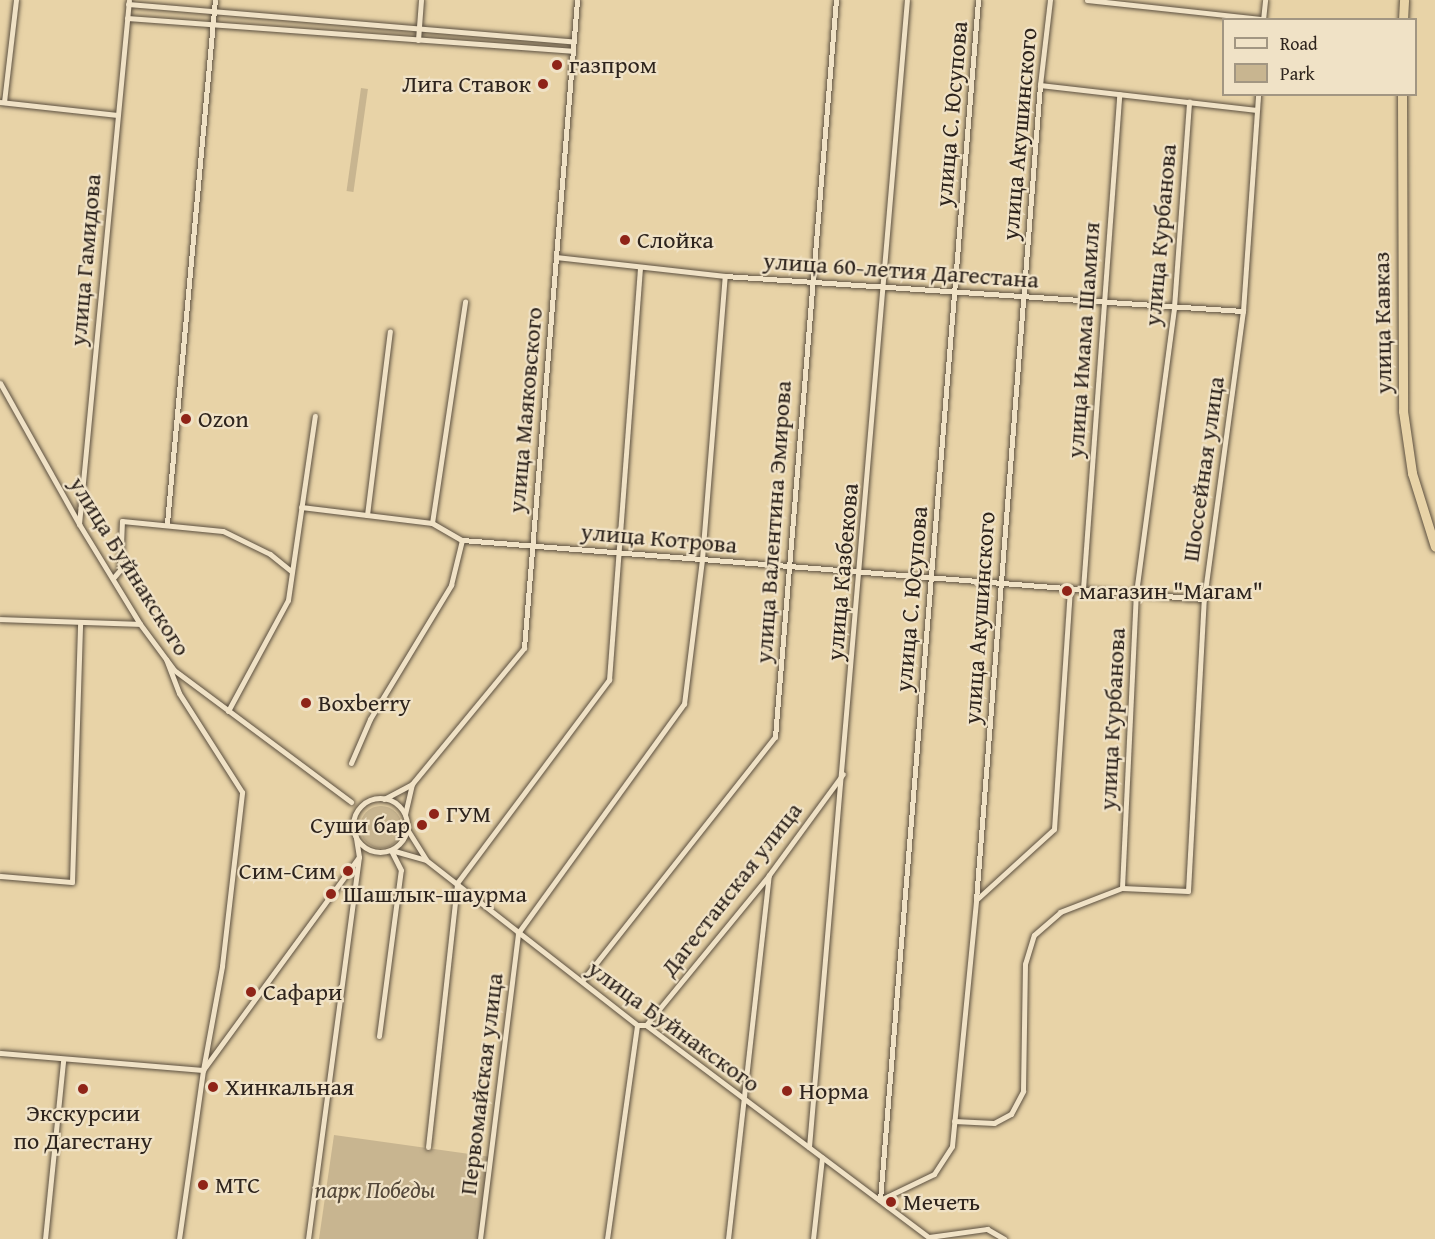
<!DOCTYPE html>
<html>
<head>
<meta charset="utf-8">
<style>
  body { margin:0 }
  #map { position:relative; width:1435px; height:1239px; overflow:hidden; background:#e8d3a7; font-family:"Gentium Book Plus",serif }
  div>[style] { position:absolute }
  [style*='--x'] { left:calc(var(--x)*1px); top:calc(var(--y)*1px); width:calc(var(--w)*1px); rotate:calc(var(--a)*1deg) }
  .green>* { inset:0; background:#c8b590; transform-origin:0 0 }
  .round { border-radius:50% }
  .roads { filter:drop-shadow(0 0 2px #5c5040) drop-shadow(0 0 2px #5c5040) }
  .minor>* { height:5px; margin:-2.5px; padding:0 2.5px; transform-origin:2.5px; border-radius:2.5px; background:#f0e2c6 }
  .minor>.ring { margin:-2.5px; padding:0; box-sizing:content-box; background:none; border:5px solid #f0e2c6; border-radius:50% }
  .trunk>* { height:9px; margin:-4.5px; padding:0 4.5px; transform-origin:4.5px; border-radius:4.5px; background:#e8d3a7 }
  .dots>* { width:16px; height:16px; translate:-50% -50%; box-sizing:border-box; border:3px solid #f0e2c6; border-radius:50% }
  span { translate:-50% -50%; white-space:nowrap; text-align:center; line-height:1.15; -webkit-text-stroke:4.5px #f0e2c6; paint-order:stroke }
  .poi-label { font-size:24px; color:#2e241d }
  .left { translate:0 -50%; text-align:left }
  .right { translate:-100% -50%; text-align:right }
  .street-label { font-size:24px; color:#2e241d }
  .park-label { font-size:24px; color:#54483a; font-style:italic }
  .legend { position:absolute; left:1222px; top:18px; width:195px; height:78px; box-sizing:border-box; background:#f0e2c6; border:2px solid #a29682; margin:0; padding:8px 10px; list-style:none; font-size:18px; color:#2e241d }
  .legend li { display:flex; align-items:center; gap:12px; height:30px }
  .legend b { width:30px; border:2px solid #a29682 }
</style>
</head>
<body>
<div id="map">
  <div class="green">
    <i style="left:361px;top:88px;width:7px;height:104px;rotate:8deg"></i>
    <i class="round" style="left:360px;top:806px;width:42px;height:42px"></i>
    <i style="clip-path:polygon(334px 1135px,491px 1157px,482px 1239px,319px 1239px)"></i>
  </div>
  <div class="roads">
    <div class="minor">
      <i style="--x:1087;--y:0;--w:177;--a:6.2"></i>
      <i style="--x:128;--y:4;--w:447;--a:4.8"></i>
      <i style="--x:127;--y:18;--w:446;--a:4.2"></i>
      <i style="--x:1263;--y:20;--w:20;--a:-84"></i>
      <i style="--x:418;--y:40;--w:40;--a:-85.7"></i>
      <i style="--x:1040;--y:85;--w:218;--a:6.6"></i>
      <i style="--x:0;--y:102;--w:118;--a:6.3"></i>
      <i style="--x:4;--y:102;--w:103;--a:-83.3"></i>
      <i style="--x:556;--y:257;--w:170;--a:6.4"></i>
      <i style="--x:725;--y:276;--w:519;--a:3.87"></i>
      <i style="--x:0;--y:383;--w:162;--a:60.7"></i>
      <i style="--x:79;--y:524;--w:117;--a:58.6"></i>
      <i style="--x:140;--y:624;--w:57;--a:53.5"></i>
      <i style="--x:174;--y:670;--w:221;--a:36.7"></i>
      <i style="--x:301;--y:507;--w:132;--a:7"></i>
      <i style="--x:432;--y:523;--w:34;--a:30"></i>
      <i style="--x:462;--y:540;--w:744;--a:4.55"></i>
      <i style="--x:367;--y:515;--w:185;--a:-82.9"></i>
      <i style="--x:167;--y:523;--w:525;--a:-84.76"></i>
      <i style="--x:432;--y:523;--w:224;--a:-81.5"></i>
      <i style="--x:79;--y:524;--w:526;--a:-84.55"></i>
      <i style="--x:114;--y:577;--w:9;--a:-49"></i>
      <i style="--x:120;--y:570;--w:49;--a:-87.7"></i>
      <i style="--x:122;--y:521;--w:101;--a:5.7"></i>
      <i style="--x:223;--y:531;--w:52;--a:26.1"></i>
      <i style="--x:270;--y:554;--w:28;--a:39"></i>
      <i style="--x:1083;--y:589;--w:496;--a:-85.8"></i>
      <i style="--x:0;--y:619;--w:140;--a:2"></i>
      <i style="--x:228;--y:711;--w:126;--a:-61.6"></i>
      <i style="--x:288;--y:600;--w:186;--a:-81.7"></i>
      <i style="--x:351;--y:763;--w:48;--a:-66.6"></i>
      <i style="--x:370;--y:719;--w:157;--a:-58.8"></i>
      <i style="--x:451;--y:585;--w:46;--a:-76.3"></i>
      <i style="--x:412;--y:784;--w:176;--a:-50.5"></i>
      <i style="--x:524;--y:648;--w:650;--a:-85.32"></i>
      <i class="ring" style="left:353px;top:798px;width:49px;height:49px"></i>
      <i style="--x:384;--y:799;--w:32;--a:-28"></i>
      <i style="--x:412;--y:784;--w:31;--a:103"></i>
      <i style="--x:407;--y:829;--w:36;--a:58"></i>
      <i style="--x:391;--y:850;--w:36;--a:16"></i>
      <i style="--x:426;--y:860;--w:268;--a:38"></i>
      <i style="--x:637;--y:1025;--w:9;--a:0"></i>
      <i style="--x:646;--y:1025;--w:356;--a:36.9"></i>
      <i style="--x:0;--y:876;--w:72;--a:4.8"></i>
      <i style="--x:72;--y:882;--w:260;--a:-88.2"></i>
      <i style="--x:1122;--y:888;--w:66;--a:2.6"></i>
      <i style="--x:1188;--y:891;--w:292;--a:-86.9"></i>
      <i style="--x:1204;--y:599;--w:291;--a:-82.3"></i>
      <i style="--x:1243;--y:311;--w:218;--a:-86"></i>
      <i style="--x:976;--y:900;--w:105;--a:-42.3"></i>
      <i style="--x:1054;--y:829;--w:242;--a:-86.2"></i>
      <i style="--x:582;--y:981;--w:311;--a:-51.7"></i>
      <i style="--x:775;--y:737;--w:740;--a:-85.27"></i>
      <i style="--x:646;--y:1025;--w:194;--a:-50.6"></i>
      <i style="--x:769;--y:875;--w:125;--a:-53.8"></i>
      <i style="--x:379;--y:1036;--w:167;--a:-82.5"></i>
      <i style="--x:401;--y:870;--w:22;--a:-117"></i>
      <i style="--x:0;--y:1053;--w:204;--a:4.8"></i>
      <i style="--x:203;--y:1070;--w:106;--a:-79.6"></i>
      <i style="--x:222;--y:966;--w:175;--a:-83.4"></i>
      <i style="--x:242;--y:792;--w:117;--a:-122.5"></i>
      <i style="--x:179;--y:693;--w:36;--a:-111"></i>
      <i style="--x:954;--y:1121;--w:40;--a:2.9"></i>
      <i style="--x:994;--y:1123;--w:19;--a:-28"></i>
      <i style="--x:1011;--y:1114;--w:26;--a:-62"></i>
      <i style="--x:1023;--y:1091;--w:127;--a:-89.1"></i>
      <i style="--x:1025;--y:964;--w:30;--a:-73"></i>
      <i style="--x:1034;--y:935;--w:35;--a:-41"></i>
      <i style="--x:1060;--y:912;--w:66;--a:-21.2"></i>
      <i style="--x:1122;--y:888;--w:295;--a:-87.3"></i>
      <i style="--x:1136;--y:593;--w:289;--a:-82.4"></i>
      <i style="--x:1174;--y:307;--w:206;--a:-85.8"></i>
      <i style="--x:428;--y:1147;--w:266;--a:-83.7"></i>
      <i style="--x:457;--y:883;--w:254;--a:-53.2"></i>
      <i style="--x:609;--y:680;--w:414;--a:-85.7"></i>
      <i style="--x:809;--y:1147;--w:1151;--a:-85.12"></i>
      <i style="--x:880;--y:1200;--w:60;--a:-25.7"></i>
      <i style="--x:934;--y:1174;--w:33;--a:-57"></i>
      <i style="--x:952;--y:1146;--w:247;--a:-84.4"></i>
      <i style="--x:976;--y:900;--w:818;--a:-85.51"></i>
      <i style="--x:1040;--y:85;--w:86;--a:-83.3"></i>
      <i style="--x:880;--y:1200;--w:1204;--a:-85.33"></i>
      <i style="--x:929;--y:1237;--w:59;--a:-7.9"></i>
      <i style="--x:987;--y:1229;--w:20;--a:30"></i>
      <i style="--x:45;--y:1239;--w:179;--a:-84.2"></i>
      <i style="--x:179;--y:1239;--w:171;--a:-81.9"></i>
      <i style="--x:203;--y:1070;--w:264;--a:-53.8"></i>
      <i style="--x:308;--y:1239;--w:385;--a:-82.4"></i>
      <i style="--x:359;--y:857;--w:24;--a:-99"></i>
      <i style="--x:480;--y:1239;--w:308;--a:-82.9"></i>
      <i style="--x:518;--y:933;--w:283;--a:-54.1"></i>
      <i style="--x:684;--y:704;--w:146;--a:-82.9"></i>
      <i style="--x:702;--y:559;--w:284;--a:-85.4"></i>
      <i style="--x:607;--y:1239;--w:216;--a:-82"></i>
      <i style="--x:728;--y:1239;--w:366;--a:-83.6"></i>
      <i style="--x:813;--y:1239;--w:82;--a:-83.7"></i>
    </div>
    <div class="trunk">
      <i style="--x:1403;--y:20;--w:20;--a:-87"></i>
      <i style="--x:1402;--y:94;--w:317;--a:89.8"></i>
      <i style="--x:1403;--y:411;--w:63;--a:81.7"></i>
      <i style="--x:1412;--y:473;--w:77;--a:72.7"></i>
    </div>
  </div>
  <div class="dots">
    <i style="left:557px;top:65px;background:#8f2418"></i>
    <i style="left:543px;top:84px;background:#8f2418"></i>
    <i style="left:625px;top:240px;background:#8f2418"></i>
    <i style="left:186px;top:419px;background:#8f2418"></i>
    <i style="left:1067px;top:591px;background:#8f2418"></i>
    <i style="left:306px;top:703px;background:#8f2418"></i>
    <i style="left:434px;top:814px;background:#8f2418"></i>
    <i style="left:422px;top:825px;background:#8f2418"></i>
    <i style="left:348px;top:871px;background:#8f2418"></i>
    <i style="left:331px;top:894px;background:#8f2418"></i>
    <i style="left:251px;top:992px;background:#8f2418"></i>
    <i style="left:213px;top:1087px;background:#8f2418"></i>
    <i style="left:83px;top:1089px;background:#8f2418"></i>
    <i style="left:787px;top:1091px;background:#8f2418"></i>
    <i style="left:203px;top:1185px;background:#8f2418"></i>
    <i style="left:891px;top:1202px;background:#8f2418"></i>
  </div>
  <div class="poi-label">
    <span class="left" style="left:569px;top:65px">газпром</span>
    <span class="right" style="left:531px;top:84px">Лига Ставок</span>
    <span class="left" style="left:637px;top:240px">Слойка</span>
    <span class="left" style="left:198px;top:419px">Ozon</span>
    <span class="left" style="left:1079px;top:591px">магазин "Магам"</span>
    <span class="left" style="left:318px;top:703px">Boxberry</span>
    <span class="left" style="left:446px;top:814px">ГУМ</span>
    <span class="right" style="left:410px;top:825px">Суши бар</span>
    <span class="right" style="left:336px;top:871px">Сим-Сим</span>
    <span class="left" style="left:343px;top:894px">Шашлык-шаурма</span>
    <span class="left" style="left:263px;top:992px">Сафари</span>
    <span class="left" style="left:225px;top:1087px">Хинкальная</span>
    <span class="left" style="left:799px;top:1091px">Норма</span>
    <span style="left:83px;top:1127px">Экскурсии<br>по Дагестану</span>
    <span class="left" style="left:215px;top:1185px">МТС</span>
    <span class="left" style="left:903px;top:1202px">Мечеть</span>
  </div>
  <div class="street-label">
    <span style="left:951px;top:114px;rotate:-85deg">улица С. Юсупова</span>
    <span style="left:1019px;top:134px;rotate:-85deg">улица Акушинского</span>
    <span style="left:1160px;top:235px;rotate:-85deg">улица Курбанова</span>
    <span style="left:85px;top:260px;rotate:-85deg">улица Гамидова</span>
    <span style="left:901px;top:270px;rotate:4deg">улица 60-летия Дагестана</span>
    <span style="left:1382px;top:323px;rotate:-91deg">улица Кавказ</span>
    <span style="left:1083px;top:340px;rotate:-86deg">улица Имама Шамиля</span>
    <span style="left:525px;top:410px;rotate:-85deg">улица Маяковского</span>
    <span style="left:1203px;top:469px;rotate:-82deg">Шоссейная улица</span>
    <span style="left:773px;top:522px;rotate:-86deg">улица Валентина Эмирова</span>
    <span style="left:659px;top:538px;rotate:5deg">улица Котрова</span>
    <span style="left:130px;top:566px;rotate:58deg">улица Буйнакского</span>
    <span style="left:842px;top:572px;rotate:-85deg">улица Казбекова</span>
    <span style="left:911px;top:599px;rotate:-85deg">улица С. Юсупова</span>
    <span style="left:979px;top:618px;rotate:-86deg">улица Акушинского</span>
    <span style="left:1112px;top:719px;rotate:-87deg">улица Курбанова</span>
    <span style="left:731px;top:889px;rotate:-52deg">Дагестанская улица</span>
    <span style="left:674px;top:1026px;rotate:36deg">улица Буйнакского</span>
    <span style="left:481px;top:1084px;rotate:-83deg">Первомайская улица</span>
  </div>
  <div class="park-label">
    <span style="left:375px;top:1190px">парк Победы</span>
  </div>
  <ul class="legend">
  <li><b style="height:8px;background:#f0e2c6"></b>Road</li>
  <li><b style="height:16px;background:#c8b590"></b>Park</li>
  </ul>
</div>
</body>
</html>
